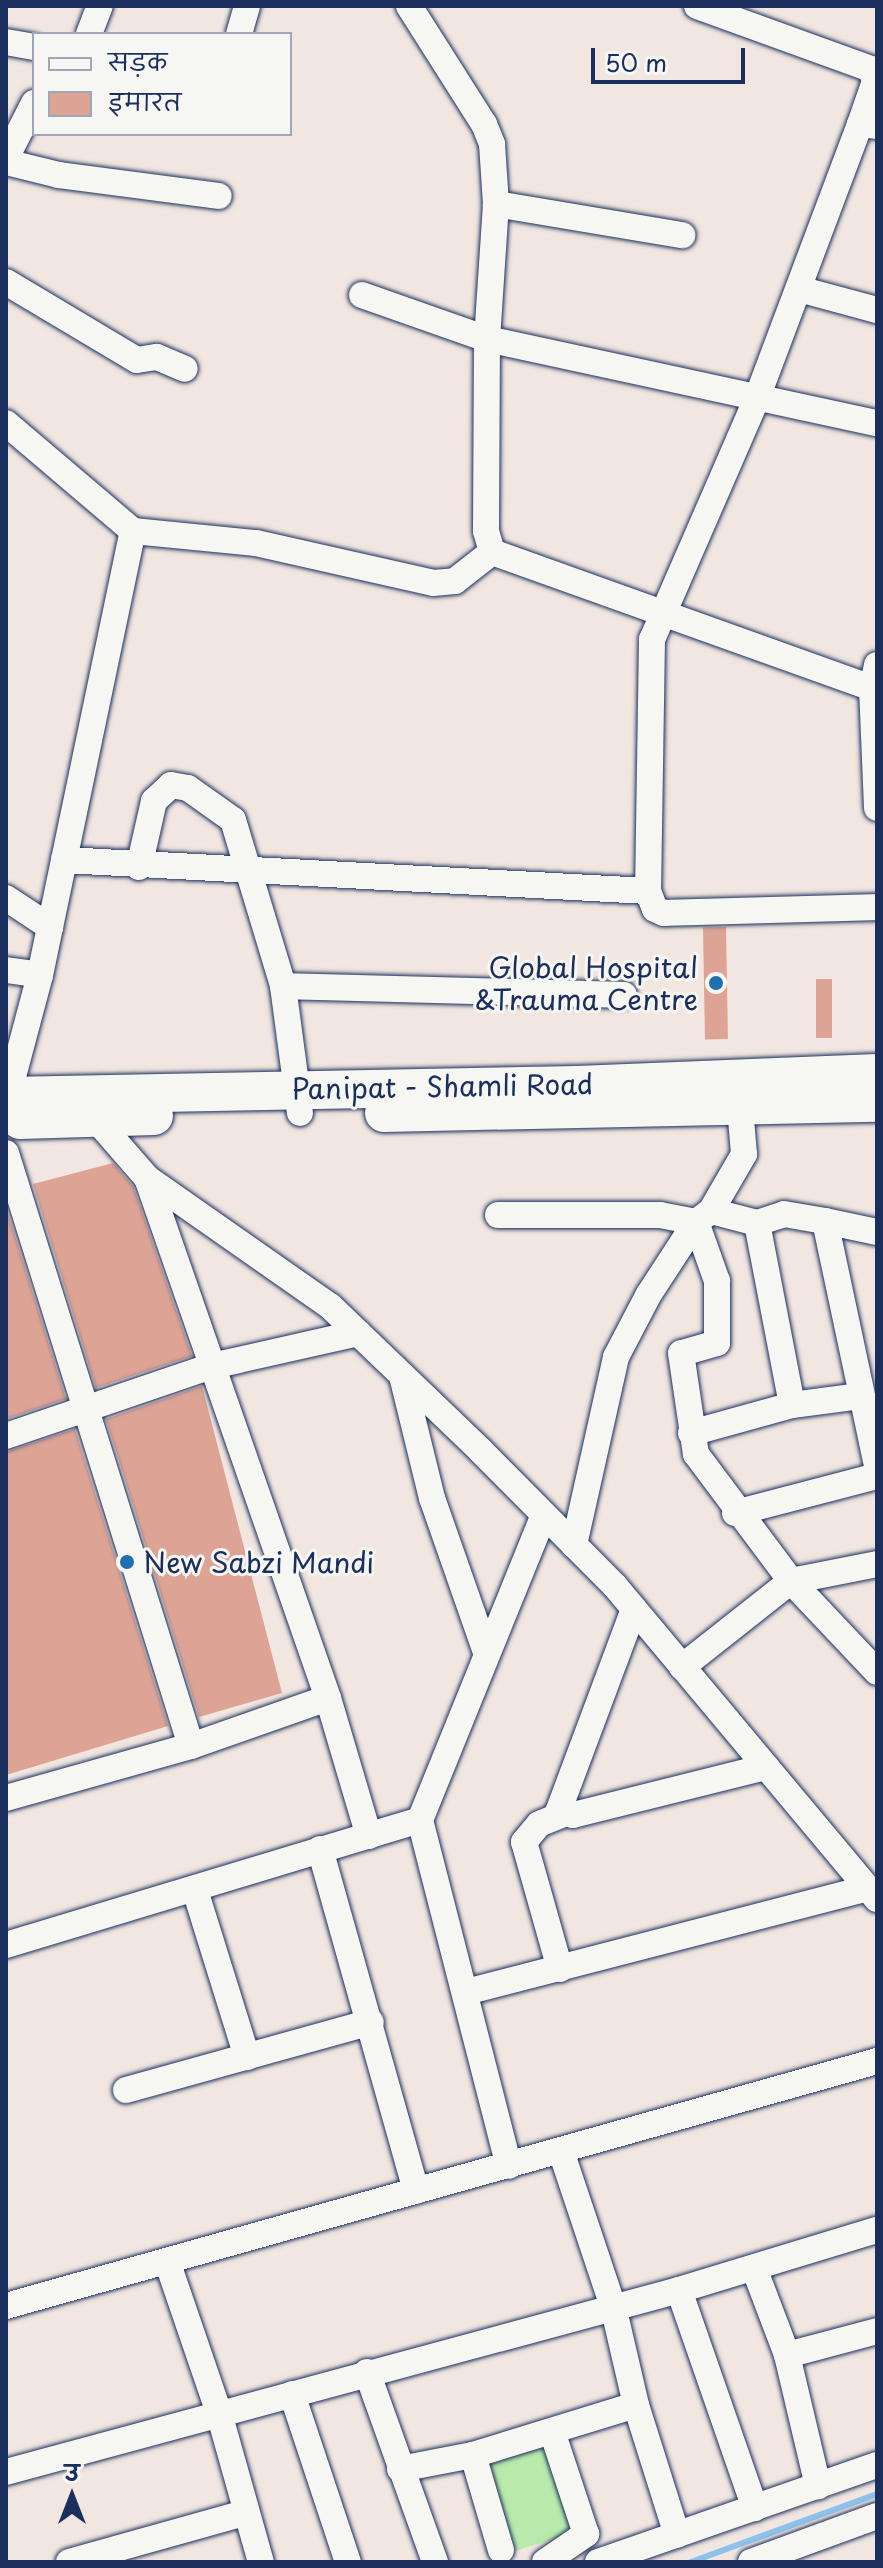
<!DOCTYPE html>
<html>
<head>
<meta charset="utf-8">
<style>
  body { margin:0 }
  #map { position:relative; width:883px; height:2568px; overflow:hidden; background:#f1e6e0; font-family:"Playpen Sans","Playpen Sans Deva",sans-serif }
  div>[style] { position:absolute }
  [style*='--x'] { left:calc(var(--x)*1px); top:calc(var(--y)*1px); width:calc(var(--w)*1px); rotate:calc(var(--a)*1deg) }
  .green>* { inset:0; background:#b8ebab; transform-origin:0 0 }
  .stream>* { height:6px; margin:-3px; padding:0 3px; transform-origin:3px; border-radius:3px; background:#8dc2eb }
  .building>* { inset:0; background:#dda496; transform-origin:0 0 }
  .roads { filter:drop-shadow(0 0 2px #1b2f5e) drop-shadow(0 0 2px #1b2f5e) }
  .minor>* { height:26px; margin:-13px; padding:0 13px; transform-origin:13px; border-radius:13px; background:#f6f6f2 }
  .highway>* { height:38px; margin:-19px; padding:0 19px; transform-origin:19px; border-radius:19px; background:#f6f6f2 }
  .dots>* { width:22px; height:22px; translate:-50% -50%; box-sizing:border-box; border:4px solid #f6f6f2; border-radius:50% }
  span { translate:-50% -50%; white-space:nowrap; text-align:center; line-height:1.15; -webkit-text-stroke:6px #f6f6f2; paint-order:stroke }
  .poi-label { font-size:28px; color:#1b2f5e }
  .right { translate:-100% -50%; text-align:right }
  .left { translate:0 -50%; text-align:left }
  .street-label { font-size:28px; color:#1b2f5e }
  .frame { position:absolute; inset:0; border:8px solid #1b2f5e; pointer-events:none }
  .legend { position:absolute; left:32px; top:32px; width:260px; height:104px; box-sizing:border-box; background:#f6f6f2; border:2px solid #9ea6b7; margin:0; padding:10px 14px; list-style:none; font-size:24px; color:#1b2f5e }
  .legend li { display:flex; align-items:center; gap:16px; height:40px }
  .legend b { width:40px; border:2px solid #9ea6b7 }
  .north { position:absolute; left:32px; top:2456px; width:80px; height:80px; -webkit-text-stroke:6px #f6f6f2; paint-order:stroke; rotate:0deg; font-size:22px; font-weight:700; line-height:32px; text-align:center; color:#1b2f5e }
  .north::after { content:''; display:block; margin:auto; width:28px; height:36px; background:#1b2f5e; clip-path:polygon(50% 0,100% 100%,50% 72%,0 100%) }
  .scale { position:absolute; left:591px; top:48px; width:154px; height:36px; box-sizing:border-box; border:4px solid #1b2f5e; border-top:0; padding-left:10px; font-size:24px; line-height:28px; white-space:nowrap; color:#1b2f5e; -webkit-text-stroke:6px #f6f6f2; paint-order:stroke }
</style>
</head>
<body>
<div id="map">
  <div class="green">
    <i style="left:550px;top:2445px;width:91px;height:68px;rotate:73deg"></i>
  </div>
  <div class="stream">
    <i style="--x:691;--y:2562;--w:198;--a:-20.1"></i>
  </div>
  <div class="building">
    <i style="left:726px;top:927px;width:112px;height:23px;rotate:89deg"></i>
    <i style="left:816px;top:979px;width:16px;height:59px"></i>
    <i style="clip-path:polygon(113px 1163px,133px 1186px,192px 1356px,96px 1388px,33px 1184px)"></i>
    <i style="clip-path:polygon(6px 1207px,66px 1399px,6px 1419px)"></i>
    <i style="clip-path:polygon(202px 1386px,282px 1693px,199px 1717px,106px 1419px)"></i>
    <i style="clip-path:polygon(75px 1429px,168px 1726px,6px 1775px,6px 1452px)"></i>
  </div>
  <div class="roads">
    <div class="minor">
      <i style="--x:409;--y:6;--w:140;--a:57.6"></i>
      <i style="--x:484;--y:124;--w:22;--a:68"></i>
      <i style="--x:492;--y:144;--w:60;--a:86.2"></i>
      <i style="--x:496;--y:204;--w:135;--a:93.8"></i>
      <i style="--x:487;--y:339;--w:192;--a:90.3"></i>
      <i style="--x:486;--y:531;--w:22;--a:74"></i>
      <i style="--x:492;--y:552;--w:409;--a:19.7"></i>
      <i style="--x:697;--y:6;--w:185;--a:19.9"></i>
      <i style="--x:871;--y:69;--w:13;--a:72"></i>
      <i style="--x:875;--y:81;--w:46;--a:109.2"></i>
      <i style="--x:89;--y:34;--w:30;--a:-69"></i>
      <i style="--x:239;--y:34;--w:29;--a:-74"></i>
      <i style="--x:6;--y:42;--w:28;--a:10"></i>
      <i style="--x:877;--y:126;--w:17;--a:-173"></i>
      <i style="--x:860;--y:124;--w:293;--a:110.6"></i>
      <i style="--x:757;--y:398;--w:263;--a:113.5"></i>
      <i style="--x:652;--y:639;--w:252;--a:90.9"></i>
      <i style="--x:648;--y:891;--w:19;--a:69"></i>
      <i style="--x:655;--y:909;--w:10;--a:24"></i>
      <i style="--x:664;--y:913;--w:213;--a:-1.6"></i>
      <i style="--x:6;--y:158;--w:62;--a:-63"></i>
      <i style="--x:6;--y:162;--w:55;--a:13.8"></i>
      <i style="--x:59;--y:175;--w:161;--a:7.5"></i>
      <i style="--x:496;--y:204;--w:189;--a:9.5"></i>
      <i style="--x:6;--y:282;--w:152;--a:30.8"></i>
      <i style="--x:137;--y:360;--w:20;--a:-9"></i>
      <i style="--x:157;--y:357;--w:30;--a:23"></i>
      <i style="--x:799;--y:289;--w:81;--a:15.1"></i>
      <i style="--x:362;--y:295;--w:133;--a:19.4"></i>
      <i style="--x:487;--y:339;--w:399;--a:12.2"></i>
      <i style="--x:6;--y:423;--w:167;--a:40.4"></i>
      <i style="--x:133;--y:531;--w:124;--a:5.6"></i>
      <i style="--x:256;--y:543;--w:181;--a:12.7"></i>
      <i style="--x:433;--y:583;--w:22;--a:-5"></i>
      <i style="--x:455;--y:581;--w:47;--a:-38.1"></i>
      <i style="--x:877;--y:665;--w:24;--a:102"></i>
      <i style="--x:872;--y:688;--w:120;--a:87.6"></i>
      <i style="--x:64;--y:860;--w:585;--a:3.04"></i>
      <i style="--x:139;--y:867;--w:68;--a:-77.2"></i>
      <i style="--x:154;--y:801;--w:23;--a:-43"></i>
      <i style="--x:171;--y:785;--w:17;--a:10"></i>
      <i style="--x:188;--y:788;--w:55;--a:35.4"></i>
      <i style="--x:233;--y:820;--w:173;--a:73.2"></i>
      <i style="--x:283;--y:986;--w:128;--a:82.4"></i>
      <i style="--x:6;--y:898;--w:53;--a:33.4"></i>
      <i style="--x:6;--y:970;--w:34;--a:8"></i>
      <i style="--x:283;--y:986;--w:341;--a:1.5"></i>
      <i style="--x:6;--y:1103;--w:132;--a:-75.1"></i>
      <i style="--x:40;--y:975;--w:454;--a:-78.2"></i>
      <i style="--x:86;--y:1108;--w:93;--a:48.9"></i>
      <i style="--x:147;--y:1178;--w:223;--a:35"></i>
      <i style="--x:330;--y:1306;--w:209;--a:43.8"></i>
      <i style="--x:481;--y:1451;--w:190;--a:45.2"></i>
      <i style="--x:615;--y:1586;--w:408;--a:50.1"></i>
      <i style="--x:6;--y:1153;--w:621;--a:72.67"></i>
      <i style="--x:147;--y:1178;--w:551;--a:70.81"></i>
      <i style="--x:328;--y:1698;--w:144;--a:73.5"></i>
      <i style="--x:711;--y:1211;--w:48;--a:14.6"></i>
      <i style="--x:757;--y:1223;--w:28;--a:-18"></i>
      <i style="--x:784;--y:1214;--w:42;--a:9.7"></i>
      <i style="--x:825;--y:1221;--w:250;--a:78"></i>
      <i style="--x:498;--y:1215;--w:162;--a:0"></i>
      <i style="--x:660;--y:1215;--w:37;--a:11"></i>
      <i style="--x:696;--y:1222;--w:63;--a:70.4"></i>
      <i style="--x:717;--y:1281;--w:62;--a:90"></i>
      <i style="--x:717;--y:1343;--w:37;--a:164"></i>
      <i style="--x:681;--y:1353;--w:102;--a:81.6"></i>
      <i style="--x:696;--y:1454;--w:159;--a:53.2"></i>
      <i style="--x:791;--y:1581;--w:125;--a:46.6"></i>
      <i style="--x:825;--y:1221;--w:53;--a:11.9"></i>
      <i style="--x:757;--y:1223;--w:185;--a:79.1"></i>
      <i style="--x:402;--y:1376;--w:126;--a:76.2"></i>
      <i style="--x:432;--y:1498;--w:163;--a:70.7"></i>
      <i style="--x:691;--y:1433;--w:105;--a:-15.5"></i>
      <i style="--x:792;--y:1405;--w:69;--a:-7.5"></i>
      <i style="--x:6;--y:1436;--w:218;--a:-18.8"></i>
      <i style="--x:212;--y:1366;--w:150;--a:-12.7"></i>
      <i style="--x:735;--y:1513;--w:147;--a:-14.6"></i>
      <i style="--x:574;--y:1545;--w:193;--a:-77.4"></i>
      <i style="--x:616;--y:1357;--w:71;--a:-62.4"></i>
      <i style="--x:649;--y:1294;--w:86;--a:-56.9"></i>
      <i style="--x:696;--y:1222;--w:19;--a:-36"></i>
      <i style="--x:711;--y:1211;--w:66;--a:-59.9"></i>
      <i style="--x:744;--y:1154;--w:47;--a:-94.9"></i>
      <i style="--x:634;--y:1609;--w:217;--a:110.5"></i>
      <i style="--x:558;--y:1812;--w:15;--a:11"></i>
      <i style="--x:573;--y:1815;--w:199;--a:-14"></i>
      <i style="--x:682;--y:1667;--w:139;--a:-38.3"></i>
      <i style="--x:791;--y:1581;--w:88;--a:-11.2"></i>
      <i style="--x:6;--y:1798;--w:192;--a:-15.7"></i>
      <i style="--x:191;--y:1746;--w:145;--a:-19.3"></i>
      <i style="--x:420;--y:1820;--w:357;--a:75.6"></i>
      <i style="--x:320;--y:1849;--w:355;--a:74.3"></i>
      <i style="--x:195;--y:1890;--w:175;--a:72.7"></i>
      <i style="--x:6;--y:1945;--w:432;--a:-16.8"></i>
      <i style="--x:420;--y:1820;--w:329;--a:-67.9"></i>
      <i style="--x:560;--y:1969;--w:132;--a:-105.8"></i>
      <i style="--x:524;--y:1842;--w:23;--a:-50"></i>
      <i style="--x:539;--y:1824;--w:24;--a:-22"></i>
      <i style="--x:466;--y:1992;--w:414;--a:-14.5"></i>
      <i style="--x:126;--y:2090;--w:254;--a:-15.5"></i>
      <i style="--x:561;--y:2151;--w:163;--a:71.5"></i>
      <i style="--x:613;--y:2306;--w:102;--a:76.9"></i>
      <i style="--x:636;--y:2405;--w:136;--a:72.5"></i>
      <i style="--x:167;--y:2261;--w:161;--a:71.1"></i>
      <i style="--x:219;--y:2413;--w:155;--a:74.3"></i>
      <i style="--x:754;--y:2268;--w:93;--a:69.2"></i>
      <i style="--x:787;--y:2355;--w:135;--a:76.7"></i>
      <i style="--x:679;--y:2290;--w:231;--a:70.8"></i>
      <i style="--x:6;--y:2306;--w:905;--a:-15.71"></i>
      <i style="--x:787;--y:2355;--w:93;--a:-14.9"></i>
      <i style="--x:367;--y:2372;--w:202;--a:70.3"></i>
      <i style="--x:292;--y:2394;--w:177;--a:71.6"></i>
      <i style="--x:473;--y:2455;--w:99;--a:73.6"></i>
      <i style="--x:400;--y:2469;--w:74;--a:-10.9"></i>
      <i style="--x:473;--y:2455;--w:170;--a:-17.1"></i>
      <i style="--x:6;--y:2472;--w:697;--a:-15.13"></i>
      <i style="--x:679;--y:2290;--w:207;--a:-16.9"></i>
      <i style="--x:69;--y:2562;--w:182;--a:-15.6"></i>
      <i style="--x:545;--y:2562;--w:50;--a:-34.3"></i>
      <i style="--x:586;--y:2534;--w:108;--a:-108.3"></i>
      <i style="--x:598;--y:2562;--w:295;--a:-19.2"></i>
      <i style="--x:751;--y:2562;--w:134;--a:-20.1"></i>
    </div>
    <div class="highway">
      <i style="--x:6;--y:1096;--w:571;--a:-1.1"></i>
      <i style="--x:577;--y:1085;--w:300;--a:-2.3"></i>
      <i style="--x:384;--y:1113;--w:493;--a:-1.2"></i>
      <i style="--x:20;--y:1120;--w:134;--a:-1.7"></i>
    </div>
  </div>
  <div class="dots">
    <i style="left:716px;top:983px;background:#1f6fb2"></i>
    <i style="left:127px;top:1562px;background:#1f6fb2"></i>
  </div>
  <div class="poi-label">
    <span class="right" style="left:698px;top:983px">Global Hospital<br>&amp;Trauma Centre</span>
    <span class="left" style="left:143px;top:1562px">New Sabzi Mandi</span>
  </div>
  <div class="street-label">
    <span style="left:442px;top:1086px;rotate:-1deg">Panipat - Shamli Road</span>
  </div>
  <div class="frame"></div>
  <ul class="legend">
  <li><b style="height:10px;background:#f6f6f2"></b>सड़क</li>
  <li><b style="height:22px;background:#dda496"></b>इमारत</li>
  </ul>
  <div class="north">उ</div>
  <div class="scale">50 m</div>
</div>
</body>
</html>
